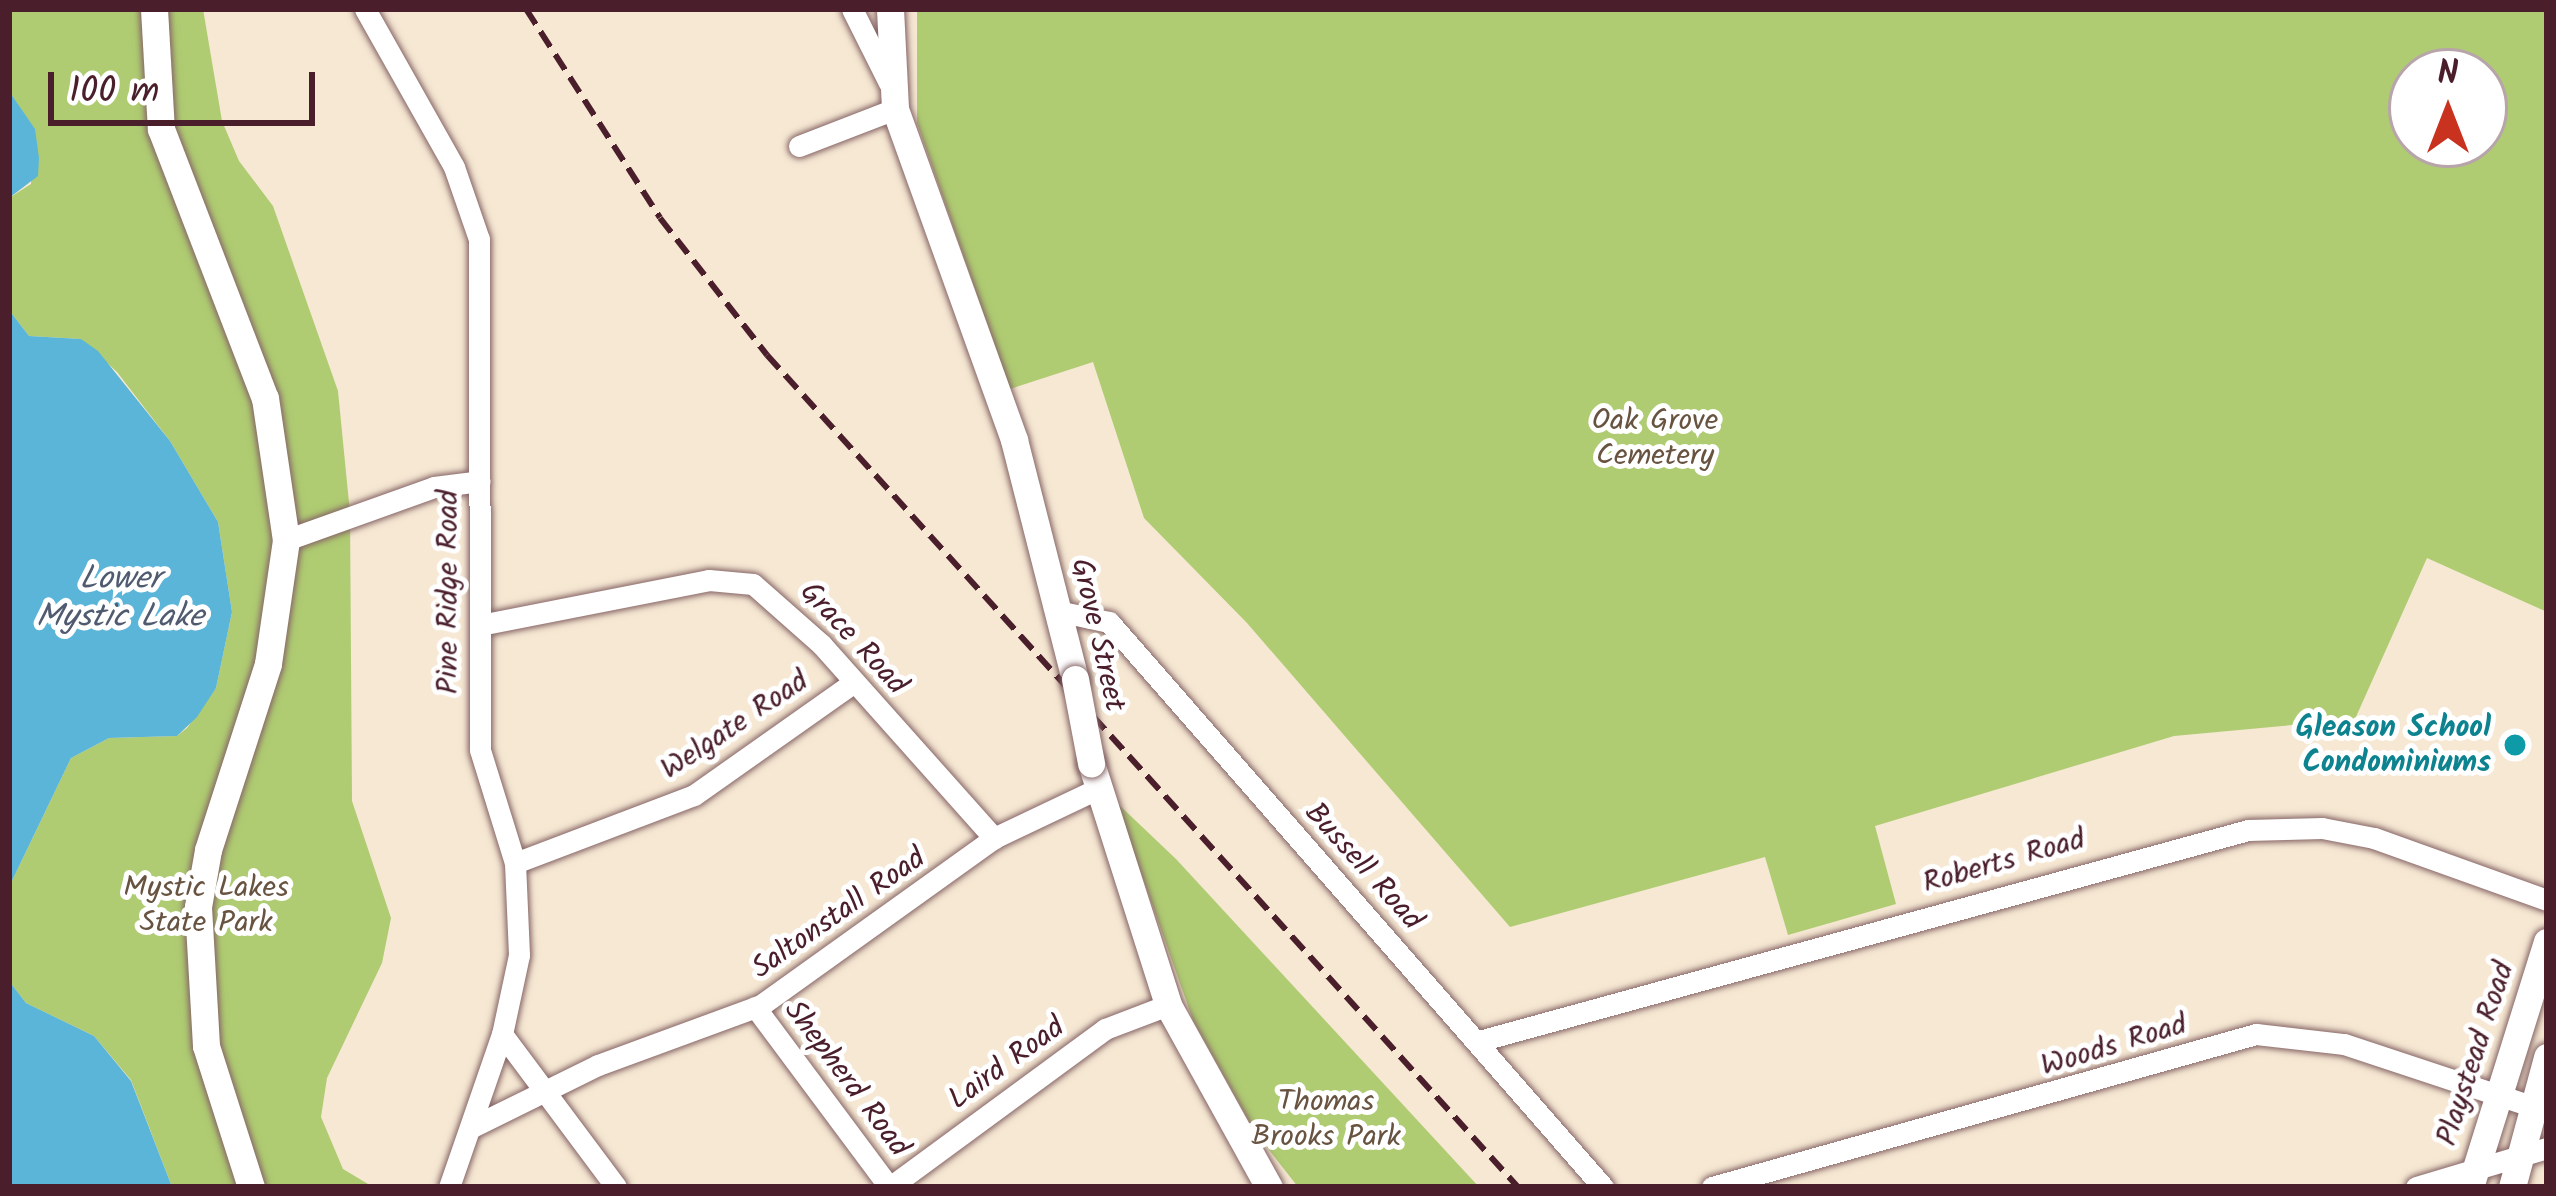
<!DOCTYPE html>
<html>
<head>
<meta charset="utf-8">
<style>
  body { margin:0 }
  #map { position:relative; width:2556px; height:1196px; overflow:hidden; background:#f6e8d3; font-family:Kalam,sans-serif }
  div>[style] { position:absolute }
  [style*='--x'] { left:calc(var(--x)*1px); top:calc(var(--y)*1px); width:calc(var(--w)*1px); rotate:calc(var(--a)*1deg) }
  .green>* { inset:0; background:#afcc72 }
  .water>* { inset:0; background:#5ab5d8 }
  .roads { filter:drop-shadow(0 0 3px #866566) drop-shadow(0 0 3px #866566) }
  .street>* { height:21px; margin:-10.5px; padding:0 10.5px; transform-origin:10.5px; border-radius:10.5px; background:#fff }
  .secondary>* { height:27px; margin:-13.5px; padding:0 13.5px; transform-origin:13.5px; border-radius:13.5px; background:#fff }
  .rail>* { height:6px; margin-top:-3px; transform-origin:0; background:repeating-linear-gradient(90deg,#4a1f2b 0 18px,transparent 0 27px) }
  .bridges { filter:drop-shadow(0 0 3px #866566) drop-shadow(0 0 3px #866566) }
  .secondary-bridge>* { height:27px; margin:-13.5px; padding:0 13.5px; transform-origin:13.5px; border-radius:13.5px; background:#fff }
  .dots>* { width:33px; height:33px; translate:-50% -50%; box-sizing:border-box; border:6px solid #fff; border-radius:50% }
  span { translate:-50% -50%; white-space:nowrap; text-align:center; line-height:1.15; -webkit-text-stroke:10px #fff; paint-order:stroke }
  .park-label { font-size:30px; color:#685340 }
  .street-label { font-size:30px; color:#4a1f2b }
  .culture-label { font-size:30px; color:#0d838f; font-weight:700 }
  .right { translate:-100% -50%; text-align:right }
  .water-label { font-size:33px; color:#505b70; font-style:italic }
  .frame { position:absolute; inset:0; border:12px solid #4a1f2b; pointer-events:none }
  .north { position:absolute; left:2388px; top:48px; width:120px; height:120px; box-sizing:border-box; background:#fff; border:3px solid #b7a5aa; border-radius:50%; rotate:0deg; font-size:33px; font-weight:700; line-height:48px; text-align:center; color:#4a1f2b }
  .north::after { content:''; display:block; margin:auto; width:42px; height:54px; background:#c8321e; clip-path:polygon(50% 0,100% 100%,50% 72%,0 100%) }
  .scale { position:absolute; left:48px; top:72px; width:267px; height:54px; box-sizing:border-box; border:6px solid #4a1f2b; border-top:0; padding-left:15px; font-size:36px; line-height:42px; white-space:nowrap; color:#4a1f2b; -webkit-text-stroke:9px #fff; paint-order:stroke }
</style>
</head>
<body>
<div id="map">
  <div class="green">
    <i style="clip-path:polygon(9px 9px,203px 9px,222px 121px,239px 161px,273px 206px,338px 391px,350px 513px,352px 801px,391px 918px,382px 963px,327px 1078px,321px 1117px,343px 1169px,373px 1187px,172px 1187px,131px 1080px,94px 1036px,26px 1003px,9px 981px,9px 887px,71px 758px,109px 738px,177px 736px,187px 728px,216px 688px,232px 612px,218px 522px,170px 441px,117px 372px,81px 339px,29px 336px,9px 310px,9px 198px,31px 184px,34px 129px,9px 91px)"></i>
    <i style="clip-path:polygon(evenodd,917px 9px,2547px 9px,2547px 612px,2427px 558px,2351px 728px,2314px 723px,2174px 736px,1875px 826px,1896px 904px,1788px 935px,1765px 857px,1510px 927px,1247px 623px,1144px 518px,1093px 362px,1010px 389px,917px 123px,917px 9px,2412px 72px,2484px 72px,2484px 144px,2412px 144px,2412px 72px)"></i>
    <i style="clip-path:polygon(1116px 802px,1176px 859px,1479px 1187px,1298px 1187px,1255px 1132px,1193px 1020px)"></i>
  </div>
  <div class="water">
    <i style="clip-path:polygon(9px 91px,35px 129px,39px 158px,38px 176px,9px 198px)"></i>
    <i style="clip-path:polygon(9px 310px,29px 336px,81px 339px,98px 351px,170px 441px,218px 522px,232px 612px,216px 688px,197px 717px,177px 736px,109px 738px,71px 758px,9px 887px)"></i>
    <i style="clip-path:polygon(9px 981px,26px 1003px,94px 1036px,131px 1081px,172px 1187px,9px 1187px)"></i>
  </div>
  <div class="roads">
    <div class="street">
      <i style="--x:365;--y:9;--w:181;--a:60.6"></i>
      <i style="--x:454;--y:167;--w:76;--a:70.9"></i>
      <i style="--x:479;--y:239;--w:511;--a:89.89"></i>
      <i style="--x:480;--y:750;--w:118;--a:72.8"></i>
      <i style="--x:515;--y:863;--w:92;--a:87.5"></i>
      <i style="--x:519;--y:955;--w:81;--a:102.1"></i>
      <i style="--x:502;--y:1034;--w:162;--a:109.1"></i>
      <i style="--x:852;--y:9;--w:83;--a:63.4"></i>
      <i style="--x:799;--y:146;--w:103;--a:-21.1"></i>
      <i style="--x:286;--y:540;--w:157;--a:-19.7"></i>
      <i style="--x:434;--y:487;--w:46;--a:-7.4"></i>
      <i style="--x:1062;--y:612;--w:48;--a:12"></i>
      <i style="--x:1109;--y:622;--w:751;--a:48.84"></i>
      <i style="--x:480;--y:625;--w:233;--a:-11.1"></i>
      <i style="--x:709;--y:580;--w:44;--a:5.2"></i>
      <i style="--x:753;--y:584;--w:92;--a:41.5"></i>
      <i style="--x:822;--y:645;--w:259;--a:48.3"></i>
      <i style="--x:515;--y:863;--w:191;--a:-20.8"></i>
      <i style="--x:694;--y:795;--w:191;--a:-35.2"></i>
      <i style="--x:755;--y:1007;--w:224;--a:53.3"></i>
      <i style="--x:502;--y:1034;--w:191;--a:53.3"></i>
      <i style="--x:1479;--y:1041;--w:797;--a:-15.34"></i>
      <i style="--x:2248;--y:830;--w:74;--a:-1.5"></i>
      <i style="--x:2322;--y:828;--w:53;--a:10.9"></i>
      <i style="--x:2374;--y:838;--w:184;--a:19.7"></i>
      <i style="--x:472;--y:1127;--w:140;--a:-26.2"></i>
      <i style="--x:598;--y:1065;--w:174;--a:-20.2"></i>
      <i style="--x:761;--y:1005;--w:287;--a:-35.6"></i>
      <i style="--x:994;--y:838;--w:114;--a:-25.4"></i>
      <i style="--x:890;--y:1187;--w:267;--a:-36.3"></i>
      <i style="--x:1105;--y:1029;--w:67;--a:-20.9"></i>
      <i style="--x:1712;--y:1187;--w:565;--a:-15.71"></i>
      <i style="--x:2256;--y:1034;--w:89;--a:6.5"></i>
      <i style="--x:2344;--y:1044;--w:198;--a:18.3"></i>
      <i style="--x:2416;--y:1187;--w:137;--a:-16.6"></i>
    </div>
    <div class="secondary">
      <i style="--x:154;--y:9;--w:120;--a:86.7"></i>
      <i style="--x:161;--y:129;--w:288;--a:68.9"></i>
      <i style="--x:265;--y:398;--w:144;--a:81.6"></i>
      <i style="--x:286;--y:540;--w:125;--a:98.3"></i>
      <i style="--x:268;--y:664;--w:195;--a:107.9"></i>
      <i style="--x:208;--y:850;--w:58;--a:100"></i>
      <i style="--x:198;--y:907;--w:139;--a:86.7"></i>
      <i style="--x:206;--y:1046;--w:148;--a:72.3"></i>
      <i style="--x:890;--y:9;--w:100;--a:87.1"></i>
      <i style="--x:895;--y:109;--w:352;--a:70.2"></i>
      <i style="--x:1014;--y:440;--w:247;--a:75.7"></i>
      <i style="--x:1091;--y:763;--w:254;--a:72.3"></i>
      <i style="--x:1168;--y:1005;--w:208;--a:61"></i>
      <i style="--x:2470;--y:1187;--w:257;--a:-72.6"></i>
      <i style="--x:2512;--y:1187;--w:135;--a:-74.9"></i>
    </div>
  </div>
  <div class="rail">
    <i style="--x:526;--y:9;--w:248;--a:57.3"></i>
    <i style="--x:660;--y:218;--w:174;--a:52"></i>
    <i style="--x:767;--y:355;--w:1121;--a:47.93"></i>
  </div>
  <div class="bridges">
    <div class="secondary-bridge">
      <i style="--x:1075;--y:679;--w:86;--a:79.2"></i>
    </div>
  </div>
  <div class="dots">
    <i style="left:2515px;top:745px;background:#0f9aa8"></i>
  </div>
  <div class="park-label">
    <span style="left:1655px;top:438px">Oak Grove<br>Cemetery</span>
    <span style="left:206px;top:905px">Mystic Lakes<br>State Park</span>
    <span style="left:1326px;top:1119px">Thomas<br>Brooks Park</span>
  </div>
  <div class="street-label">
    <span style="left:449px;top:592px;rotate:-90deg">Pine Ridge Road</span>
    <span style="left:1097px;top:635px;rotate:77deg">Grove Street</span>
    <span style="left:853px;top:639px;rotate:47deg">Grace Road</span>
    <span style="left:735px;top:726px;rotate:-34deg">Welgate Road</span>
    <span style="left:2004px;top:862px;rotate:-16deg">Roberts Road</span>
    <span style="left:1363px;top:867px;rotate:48deg">Bussell Road</span>
    <span style="left:839px;top:914px;rotate:-35deg">Saltonstall Road</span>
    <span style="left:2114px;top:1046px;rotate:-17deg">Woods Road</span>
    <span style="left:2476px;top:1054px;rotate:-72deg">Playstead Road</span>
    <span style="left:1007px;top:1064px;rotate:-36deg">Laird Road</span>
    <span style="left:846px;top:1079px;rotate:53deg">Shepherd Road</span>
  </div>
  <div class="culture-label">
    <span class="right" style="left:2491px;top:745px">Gleason School<br>Condominiums</span>
  </div>
  <div class="water-label">
    <span style="left:120px;top:599px">Lower<br>Mystic Lake</span>
  </div>
  <div class="frame"></div>
  <div class="north">N</div>
  <div class="scale">100 m</div>
</div>
</body>
</html>
